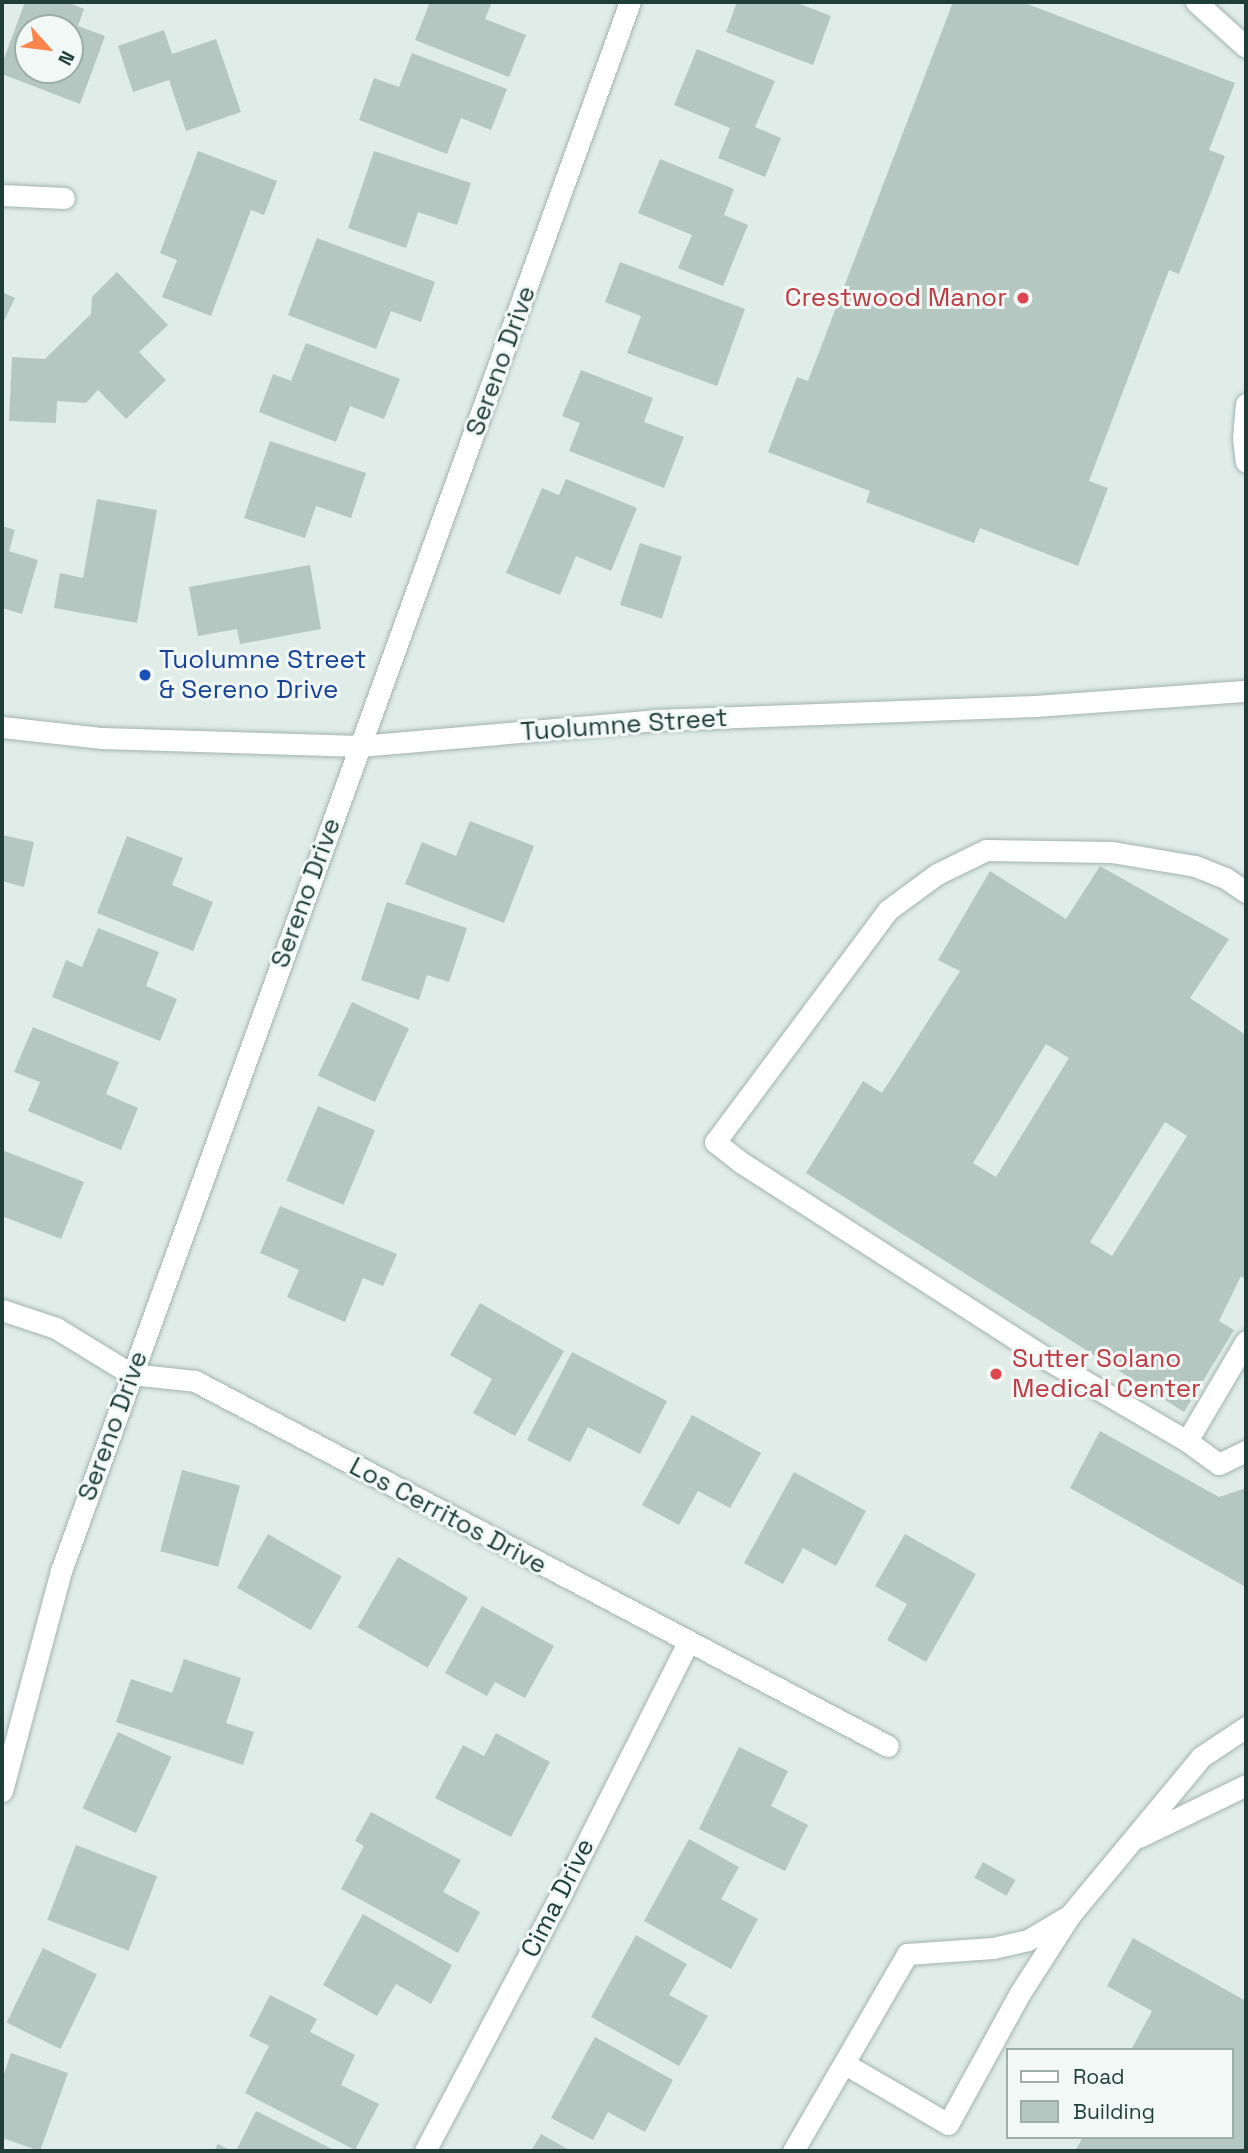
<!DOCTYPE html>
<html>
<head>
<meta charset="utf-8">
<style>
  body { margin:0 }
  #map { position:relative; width:1248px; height:2153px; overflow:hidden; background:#e0ece8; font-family:"Space Grotesk",sans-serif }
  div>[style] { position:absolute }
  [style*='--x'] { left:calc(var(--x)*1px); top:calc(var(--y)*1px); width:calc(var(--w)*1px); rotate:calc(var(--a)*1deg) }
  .building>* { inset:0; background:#b5c7c1; transform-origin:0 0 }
  .roads { filter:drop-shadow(0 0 2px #a2b4b0) drop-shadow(0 0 2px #a2b4b0) }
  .lane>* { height:21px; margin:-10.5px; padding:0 10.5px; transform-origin:10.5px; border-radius:10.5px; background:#fff }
  .street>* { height:21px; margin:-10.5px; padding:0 10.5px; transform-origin:10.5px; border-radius:10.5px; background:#fff }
  .secondary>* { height:21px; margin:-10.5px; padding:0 10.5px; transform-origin:10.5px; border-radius:10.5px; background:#fff }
  .dots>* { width:19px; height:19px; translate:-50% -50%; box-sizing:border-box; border:4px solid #f1f8f5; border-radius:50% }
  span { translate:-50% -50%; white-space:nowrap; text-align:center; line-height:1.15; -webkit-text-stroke:6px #f1f8f5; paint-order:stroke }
  .health-label { font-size:26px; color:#be3a42 }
  .right { translate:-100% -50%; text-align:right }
  .left { translate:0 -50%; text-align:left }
  .street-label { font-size:26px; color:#1f3e38 }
  .transit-label { font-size:26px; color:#164399 }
  .frame { position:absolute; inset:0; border:4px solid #1f3e38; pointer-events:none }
  .legend { position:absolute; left:1006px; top:2048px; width:228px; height:91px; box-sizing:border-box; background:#f1f8f5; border:2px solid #9daea9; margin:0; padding:9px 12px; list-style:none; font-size:21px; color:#1f3e38 }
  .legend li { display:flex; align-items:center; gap:14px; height:35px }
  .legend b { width:35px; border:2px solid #9daea9 }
  .north { position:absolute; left:14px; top:14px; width:70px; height:70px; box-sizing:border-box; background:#f1f8f5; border:2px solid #9daea9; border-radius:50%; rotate:118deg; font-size:19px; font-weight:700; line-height:28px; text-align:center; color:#1f3e38 }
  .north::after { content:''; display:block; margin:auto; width:24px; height:32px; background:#fc854e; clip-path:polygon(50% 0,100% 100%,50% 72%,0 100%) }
</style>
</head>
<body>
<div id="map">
  <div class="building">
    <i style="clip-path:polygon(evenodd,25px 2px,67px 2px,84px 9px,78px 26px,105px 36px,80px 104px,2px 74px,2px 64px,25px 2px,28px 28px,70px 28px,70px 70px,28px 70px,28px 28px)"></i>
    <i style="clip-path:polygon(430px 2px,492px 2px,485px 19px,526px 35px,509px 77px,415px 40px)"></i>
    <i style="clip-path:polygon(737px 2px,795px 2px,831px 16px,813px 65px,726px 32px)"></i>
    <i style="clip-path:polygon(953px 2px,1022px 2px,1235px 83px,1209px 150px,1225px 156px,1179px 274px,1169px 270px,1089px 481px,1108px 488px,1078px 566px,980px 528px,974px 543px,866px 502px,870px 491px,768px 452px,797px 377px,808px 381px)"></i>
    <i style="clip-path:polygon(164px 30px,172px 54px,216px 39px,241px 112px,186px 131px,169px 80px,133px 92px,118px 46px)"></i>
    <i style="clip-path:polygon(697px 49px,775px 81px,755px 127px,781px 138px,765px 177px,718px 158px,730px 128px,674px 105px)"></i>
    <i style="clip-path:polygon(412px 53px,507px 89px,491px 130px,461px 118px,447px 154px,359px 120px,374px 78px,399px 87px)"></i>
    <i style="clip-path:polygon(198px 151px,277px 181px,264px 215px,251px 210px,211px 316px,162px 297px,177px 260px,160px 253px)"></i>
    <i style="clip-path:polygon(374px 151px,471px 183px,457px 225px,418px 212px,406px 248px,348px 228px)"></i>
    <i style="clip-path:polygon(660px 159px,734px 189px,724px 215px,748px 225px,723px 286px,678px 268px,692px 235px,638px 213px)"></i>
    <i style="clip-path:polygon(317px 238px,435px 282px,421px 322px,391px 311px,376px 349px,288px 315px)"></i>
    <i style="clip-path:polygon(620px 262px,745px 309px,717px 386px,627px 353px,641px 316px,605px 302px)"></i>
    <i style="clip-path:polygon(117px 272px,168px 325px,139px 352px,166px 380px,126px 419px,98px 390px,86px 403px,57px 401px,56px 423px,9px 421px,12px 357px,45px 359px,91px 314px,92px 297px)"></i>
    <i style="clip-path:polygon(2px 292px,15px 298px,2px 325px)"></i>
    <i style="clip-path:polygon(306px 343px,400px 379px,384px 419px,350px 406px,336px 442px,259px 412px,273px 374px,291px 381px)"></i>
    <i style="clip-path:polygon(581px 370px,653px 398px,644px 422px,684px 437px,664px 488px,569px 451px,580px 423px,562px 416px)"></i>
    <i style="clip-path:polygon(270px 441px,366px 473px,351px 518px,316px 506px,305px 538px,244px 518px)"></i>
    <i style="clip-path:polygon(566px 479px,637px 508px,611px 571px,576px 556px,560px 595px,506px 573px,542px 488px,559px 495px)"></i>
    <i style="clip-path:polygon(97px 499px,157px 510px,137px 623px,54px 608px,60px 573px,83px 578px)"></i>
    <i style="clip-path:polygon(2px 526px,15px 530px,9px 551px,38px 560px,22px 614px,2px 608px)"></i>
    <i style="left:640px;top:543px;width:44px;height:65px;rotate:18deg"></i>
    <i style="clip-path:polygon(310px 565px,321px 629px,240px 644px,237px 629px,198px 636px,189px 587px)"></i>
    <i style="clip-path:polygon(470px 821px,534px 846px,504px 923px,405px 884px,422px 842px,456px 856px)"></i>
    <i style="clip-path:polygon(2px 835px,34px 842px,24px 887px,2px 881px)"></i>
    <i style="clip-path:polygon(127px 836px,183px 858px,172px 885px,213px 902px,193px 951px,97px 913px)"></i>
    <i style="clip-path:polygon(evenodd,1100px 866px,1229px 939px,1190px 998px,1246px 1035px,1246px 1280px,1241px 1276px,1219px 1321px,1234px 1330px,1184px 1412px,806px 1173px,863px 1081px,882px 1093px,960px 971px,938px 960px,990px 871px,1066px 919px,1100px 866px,1046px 1044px,1069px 1058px,996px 1177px,973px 1163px,1046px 1044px,1100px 866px,1165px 1122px,1187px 1136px,1112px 1256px,1090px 1242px,1165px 1122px)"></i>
    <i style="clip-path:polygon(387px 902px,467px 928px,449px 982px,427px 975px,419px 1000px,361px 980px)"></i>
    <i style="clip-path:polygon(98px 928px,159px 952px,146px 986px,177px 999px,160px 1041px,52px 997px,66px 960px,82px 967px)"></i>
    <i style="left:352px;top:1002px;width:63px;height:81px;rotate:25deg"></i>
    <i style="clip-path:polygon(33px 1027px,119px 1062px,106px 1094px,138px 1108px,121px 1150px,28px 1111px,40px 1082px,14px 1072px)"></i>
    <i style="left:318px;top:1106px;width:62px;height:81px;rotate:23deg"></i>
    <i style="clip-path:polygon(2px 1150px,84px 1182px,61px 1239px,2px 1216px)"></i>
    <i style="clip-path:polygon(280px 1206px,397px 1254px,383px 1286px,363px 1278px,345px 1322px,287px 1297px,299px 1270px,260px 1253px)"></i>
    <i style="clip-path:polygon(480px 1303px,564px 1351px,515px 1436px,473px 1413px,492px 1379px,450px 1355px)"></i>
    <i style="clip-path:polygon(572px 1352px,667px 1401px,640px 1454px,588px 1427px,570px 1462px,527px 1440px)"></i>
    <i style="clip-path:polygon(692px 1415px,761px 1453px,730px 1508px,698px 1491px,679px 1525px,642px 1505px)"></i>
    <i style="clip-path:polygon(1100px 1431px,1219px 1497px,1246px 1488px,1244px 1586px,1070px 1488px)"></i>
    <i style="left:182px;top:1470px;width:60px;height:84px;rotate:15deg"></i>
    <i style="clip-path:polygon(794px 1472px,866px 1511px,836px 1566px,803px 1548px,783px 1584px,744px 1563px)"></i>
    <i style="left:268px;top:1534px;width:85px;height:62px;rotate:30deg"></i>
    <i style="clip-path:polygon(905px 1534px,976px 1574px,926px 1662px,887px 1640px,907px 1604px,875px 1586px)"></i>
    <i style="left:398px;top:1557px;width:81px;height:81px;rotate:30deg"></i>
    <i style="clip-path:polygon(482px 1606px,554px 1646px,525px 1698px,495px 1682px,487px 1696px,445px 1673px)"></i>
    <i style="clip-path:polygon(184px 1659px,241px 1678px,226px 1723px,254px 1732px,243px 1765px,116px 1722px,131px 1679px,172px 1693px)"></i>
    <i style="left:118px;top:1732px;width:59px;height:84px;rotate:25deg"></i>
    <i style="clip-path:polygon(496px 1733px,550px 1762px,511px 1837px,435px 1798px,463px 1745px,484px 1756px)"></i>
    <i style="clip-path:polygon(739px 1747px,788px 1771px,771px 1806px,808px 1825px,785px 1871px,699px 1829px)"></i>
    <i style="clip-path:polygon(371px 1812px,461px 1860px,443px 1892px,480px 1912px,458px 1953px,341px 1889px,364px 1846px,355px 1841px)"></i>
    <i style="clip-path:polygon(689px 1839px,739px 1867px,721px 1899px,758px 1919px,731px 1969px,644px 1921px)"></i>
    <i style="left:76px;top:1845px;width:87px;height:80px;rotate:21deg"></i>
    <i style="left:983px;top:1862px;width:37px;height:18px;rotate:29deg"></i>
    <i style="clip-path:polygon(363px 1914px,452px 1965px,431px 2004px,396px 1984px,377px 2016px,323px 1985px)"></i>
    <i style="clip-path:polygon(636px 1935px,687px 1964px,669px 1995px,708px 2016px,679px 2066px,591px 2017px)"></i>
    <i style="clip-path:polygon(1133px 1938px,1246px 2001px,1246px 2151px,1075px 2151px,1083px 2137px,1232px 2137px,1232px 2050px,1131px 2050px,1152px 2011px,1107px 1986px)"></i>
    <i style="left:43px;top:1948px;width:60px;height:83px;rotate:26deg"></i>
    <i style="clip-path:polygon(270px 1995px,317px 2019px,310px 2032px,355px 2055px,341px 2085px,379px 2104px,355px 2150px,245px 2093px,269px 2046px,249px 2036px)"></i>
    <i style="clip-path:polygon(595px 2037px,673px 2080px,645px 2132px,608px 2112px,593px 2140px,551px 2118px)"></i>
    <i style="clip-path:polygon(11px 2053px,68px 2073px,40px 2151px,2px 2138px,2px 2080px)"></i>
    <i style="clip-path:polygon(256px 2111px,336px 2151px,236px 2151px)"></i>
    <i style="clip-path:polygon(541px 2134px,571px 2151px,531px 2151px)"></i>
    <i style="clip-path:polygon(218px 2144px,232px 2151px,214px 2151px)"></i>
  </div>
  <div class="roads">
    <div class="lane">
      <i style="--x:1196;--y:2;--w:67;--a:42"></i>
      <i style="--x:1246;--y:892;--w:25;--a:-146"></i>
      <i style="--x:1225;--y:878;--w:32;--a:-158"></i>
      <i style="--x:1195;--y:866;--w:85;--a:-170.5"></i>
      <i style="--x:1111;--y:852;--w:125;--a:-179.1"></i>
      <i style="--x:986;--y:850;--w:55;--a:153.9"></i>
      <i style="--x:937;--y:874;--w:61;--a:143.7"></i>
      <i style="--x:888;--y:910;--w:289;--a:126.7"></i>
      <i style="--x:715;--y:1142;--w:34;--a:38"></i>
      <i style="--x:742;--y:1163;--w:366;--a:32.7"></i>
      <i style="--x:1050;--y:1361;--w:159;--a:30.3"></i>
      <i style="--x:1187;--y:1441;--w:116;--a:-59.5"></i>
      <i style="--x:1187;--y:1441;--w:39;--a:36"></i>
      <i style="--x:1219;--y:1464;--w:30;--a:-26"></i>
      <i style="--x:1139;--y:1837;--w:119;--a:-25.9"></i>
      <i style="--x:845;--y:2064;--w:119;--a:30.2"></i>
      <i style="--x:948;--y:2124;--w:149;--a:-61.2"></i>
      <i style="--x:1020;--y:1993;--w:93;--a:-57.3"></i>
      <i style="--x:1070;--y:1915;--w:205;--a:-50.3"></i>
      <i style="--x:1201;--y:1757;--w:54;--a:-33.7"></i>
      <i style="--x:793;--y:2151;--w:228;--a:-59.9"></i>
      <i style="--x:907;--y:1954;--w:86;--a:-4"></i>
      <i style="--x:993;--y:1948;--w:36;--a:-13"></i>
      <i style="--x:1028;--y:1940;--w:43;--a:-30.7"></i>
    </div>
    <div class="street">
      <i style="--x:2;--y:195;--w:62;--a:2.8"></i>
      <i style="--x:1246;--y:404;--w:34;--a:95"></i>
      <i style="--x:1243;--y:438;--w:24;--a:83"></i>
      <i style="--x:2;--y:1310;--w:57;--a:18.4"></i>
      <i style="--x:56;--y:1328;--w:88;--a:31.5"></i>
      <i style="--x:131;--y:1374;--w:64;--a:6.2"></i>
      <i style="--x:195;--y:1381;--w:783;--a:27.78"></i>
      <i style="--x:425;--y:2151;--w:293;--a:-62.1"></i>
      <i style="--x:562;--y:1892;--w:279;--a:-63.2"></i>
    </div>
    <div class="secondary">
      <i style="--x:2;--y:727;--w:101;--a:6.3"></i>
      <i style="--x:102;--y:738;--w:258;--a:1.8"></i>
      <i style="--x:360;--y:746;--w:297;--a:-5"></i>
      <i style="--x:656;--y:720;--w:379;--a:-2.1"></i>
      <i style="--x:1035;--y:706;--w:212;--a:-4.1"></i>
      <i style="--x:2;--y:1791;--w:228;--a:-75"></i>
      <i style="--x:61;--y:1571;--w:1669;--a:-70.07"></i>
    </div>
  </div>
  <div class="dots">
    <i style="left:1023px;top:298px;background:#e0444e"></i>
    <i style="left:145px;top:675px;background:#1a4fb4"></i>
    <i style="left:996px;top:1374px;background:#e0444e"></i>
  </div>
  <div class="health-label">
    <span class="right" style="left:1007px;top:298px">Crestwood Manor</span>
    <span class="left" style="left:1012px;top:1374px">Sutter Solano<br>Medical Center</span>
  </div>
  <div class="street-label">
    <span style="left:501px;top:361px;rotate:-70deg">Sereno Drive</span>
    <span style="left:624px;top:725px;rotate:-4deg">Tuolumne Street</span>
    <span style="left:306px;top:893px;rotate:-70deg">Sereno Drive</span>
    <span style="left:113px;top:1426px;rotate:-70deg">Sereno Drive</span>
    <span style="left:448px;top:1516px;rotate:28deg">Los Cerritos Drive</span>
    <span style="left:558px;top:1898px;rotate:-63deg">Cima Drive</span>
  </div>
  <div class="transit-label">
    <span class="left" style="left:159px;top:675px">Tuolumne Street<br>&amp; Sereno Drive</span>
  </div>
  <div class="frame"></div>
  <ul class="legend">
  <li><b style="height:9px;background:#fff"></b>Road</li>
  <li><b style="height:19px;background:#b5c7c1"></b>Building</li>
  </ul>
  <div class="north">N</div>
</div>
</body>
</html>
